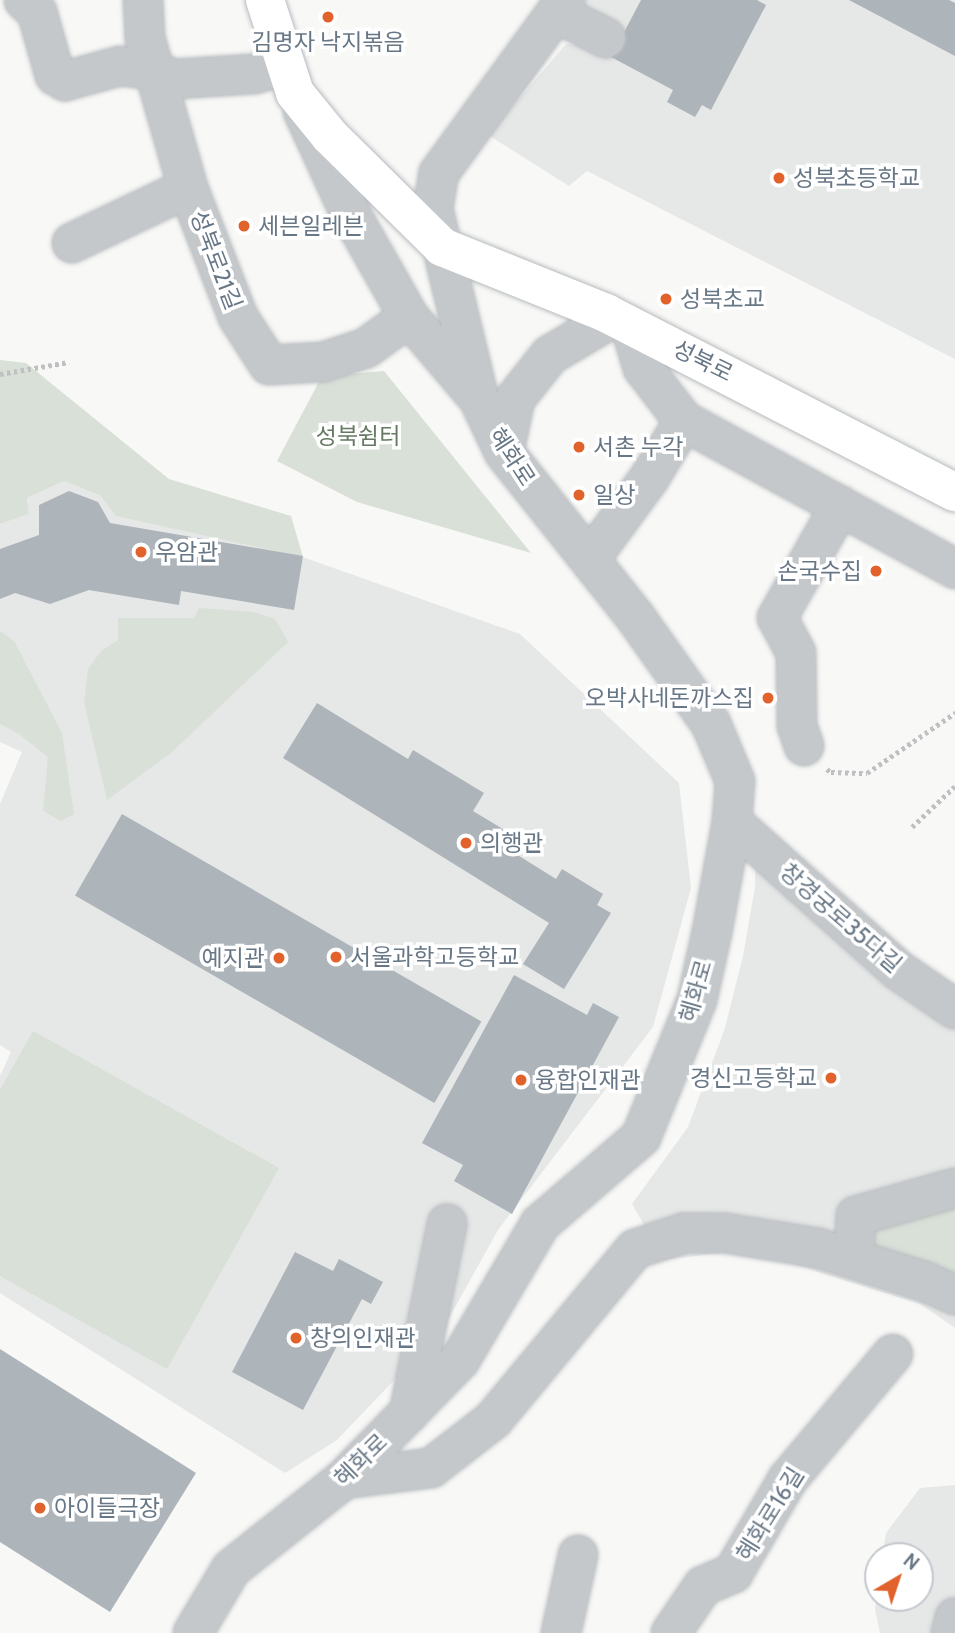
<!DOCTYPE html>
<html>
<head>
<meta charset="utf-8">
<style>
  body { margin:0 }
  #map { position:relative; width:955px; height:1633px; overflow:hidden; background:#f8f8f6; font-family:Cabin,"Noto Sans KR",sans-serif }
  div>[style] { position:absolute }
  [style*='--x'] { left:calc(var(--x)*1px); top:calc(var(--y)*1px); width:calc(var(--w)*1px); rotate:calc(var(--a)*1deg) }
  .built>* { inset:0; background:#e6e7e7 }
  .green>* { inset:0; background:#d9e0d7 }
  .building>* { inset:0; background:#adb4ba; transform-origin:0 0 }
  .path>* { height:4.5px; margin-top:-2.25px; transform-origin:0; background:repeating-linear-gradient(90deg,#bec0c2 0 3.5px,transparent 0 7px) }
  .roads { filter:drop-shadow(0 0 2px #b7bbbf) drop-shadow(0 0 2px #b7bbbf) }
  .minor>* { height:38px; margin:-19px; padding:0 19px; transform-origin:19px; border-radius:19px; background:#c4c8cb }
  .major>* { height:38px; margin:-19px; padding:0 19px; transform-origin:19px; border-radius:19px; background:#fff }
  .dots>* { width:19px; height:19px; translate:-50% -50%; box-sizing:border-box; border:4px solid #fff; border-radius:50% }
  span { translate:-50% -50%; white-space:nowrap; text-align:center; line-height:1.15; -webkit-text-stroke:7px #fff; paint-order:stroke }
  .poi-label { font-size:23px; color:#687786 }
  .left { translate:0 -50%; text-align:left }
  .right { translate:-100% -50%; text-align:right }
  .street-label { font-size:23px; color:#687786 }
  .park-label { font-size:23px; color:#667962 }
  .north { position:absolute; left:864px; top:1542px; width:70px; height:70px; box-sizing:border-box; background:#fff; border:2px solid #c3c9cf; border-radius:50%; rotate:39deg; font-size:19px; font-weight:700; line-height:28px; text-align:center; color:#687786 }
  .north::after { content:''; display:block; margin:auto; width:24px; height:32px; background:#e2622c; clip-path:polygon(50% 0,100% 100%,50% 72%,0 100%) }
</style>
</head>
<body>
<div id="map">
  <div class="built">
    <i style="clip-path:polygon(586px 0,955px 0,955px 359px,587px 171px,569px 186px,488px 135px,566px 44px,603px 47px,583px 8px)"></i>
    <i style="clip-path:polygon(64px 481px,101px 496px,297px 555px,520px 634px,679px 783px,691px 888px,653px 1027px,498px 1230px,443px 1329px,337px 1440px,285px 1473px,0 1293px,0 1076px,11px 1052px,0 1045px,0 804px,22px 752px,0 742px,0 524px,29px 514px,27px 498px)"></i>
    <i style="clip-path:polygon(755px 866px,884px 975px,955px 1029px,955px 1328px,920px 1304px,786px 1262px,727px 1252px,664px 1260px,632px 1204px,688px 1127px,725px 1028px,743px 956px,755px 887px)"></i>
    <i style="clip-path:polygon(955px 1485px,955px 1633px,880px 1633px,875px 1609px,878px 1588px,878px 1598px,920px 1598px,920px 1556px,882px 1556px,886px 1533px,920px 1488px)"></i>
  </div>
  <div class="green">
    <i style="clip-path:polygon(0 360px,26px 363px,169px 479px,291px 516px,303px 557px,116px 516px,101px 496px,64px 481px,27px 498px,29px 514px,0 524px)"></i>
    <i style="clip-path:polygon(384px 371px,531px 553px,357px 502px,277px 461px,322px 376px)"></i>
    <i style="clip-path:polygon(199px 608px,254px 612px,275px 619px,288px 642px,172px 752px,107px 800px,84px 702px,88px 669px,101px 651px,118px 640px,118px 618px,194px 618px)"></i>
    <i style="clip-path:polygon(0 631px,14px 641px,62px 733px,74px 814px,61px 821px,43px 811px,48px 757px,19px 734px,0 724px)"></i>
    <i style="clip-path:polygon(33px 1031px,279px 1168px,167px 1369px,0 1276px,0 1090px)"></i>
    <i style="clip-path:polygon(955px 1202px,955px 1287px,869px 1250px,874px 1225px)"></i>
  </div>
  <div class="building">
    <i style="clip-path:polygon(641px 0,757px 0,766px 5px,711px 110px,702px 105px,695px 117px,667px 102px,673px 90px,611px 57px)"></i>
    <i style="clip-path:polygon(849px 0,949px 0,955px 3px,955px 56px)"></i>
    <i style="clip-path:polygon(69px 491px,98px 502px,110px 523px,303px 556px,294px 610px,181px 591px,179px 605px,89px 590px,50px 604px,15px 593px,0 599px,0 549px,39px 535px,39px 505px)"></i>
    <i style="clip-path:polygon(317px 703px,408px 759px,413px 750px,484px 793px,473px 811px,516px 837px,508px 849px,556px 879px,562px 869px,603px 894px,597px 905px,611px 913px,564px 989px,523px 964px,549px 923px,283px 758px)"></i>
    <i style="left:122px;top:814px;width:415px;height:94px;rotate:30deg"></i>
    <i style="clip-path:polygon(514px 975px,587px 1015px,593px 1003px,619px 1017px,512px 1214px,454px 1181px,463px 1165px,422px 1143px)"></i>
    <i style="clip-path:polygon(295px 1252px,333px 1271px,339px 1259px,383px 1282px,371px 1304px,362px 1299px,303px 1410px,232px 1372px)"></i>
    <i style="clip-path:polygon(0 1349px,196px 1473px,110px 1612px,0 1542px)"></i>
  </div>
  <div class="path">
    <i style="--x:0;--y:374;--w:70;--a:-9.9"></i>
    <i style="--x:827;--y:769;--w:5;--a:37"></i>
    <i style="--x:831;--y:772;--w:36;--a:2"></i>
    <i style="--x:867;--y:773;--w:107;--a:-34.3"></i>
    <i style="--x:912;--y:827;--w:59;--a:-43.6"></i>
  </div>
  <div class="roads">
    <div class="minor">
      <i style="--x:24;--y:0;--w:18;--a:43"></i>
      <i style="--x:37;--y:12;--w:66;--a:74.1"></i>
      <i style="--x:55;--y:75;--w:12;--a:31"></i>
      <i style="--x:65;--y:81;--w:57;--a:-15.3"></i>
      <i style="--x:120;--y:66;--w:34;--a:7"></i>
      <i style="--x:154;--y:70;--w:21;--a:25"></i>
      <i style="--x:173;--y:79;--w:81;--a:-3.5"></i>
      <i style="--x:254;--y:74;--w:33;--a:-16"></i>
      <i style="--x:143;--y:0;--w:38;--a:87"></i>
      <i style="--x:145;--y:38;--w:156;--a:74"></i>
      <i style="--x:188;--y:188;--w:138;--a:68.8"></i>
      <i style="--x:238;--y:317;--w:57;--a:57.1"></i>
      <i style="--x:269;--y:365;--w:54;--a:-3.2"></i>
      <i style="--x:323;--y:362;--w:45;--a:-18"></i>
      <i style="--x:366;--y:348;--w:53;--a:-35.8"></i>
      <i style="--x:556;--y:13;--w:56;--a:26.6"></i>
      <i style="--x:303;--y:111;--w:110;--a:65.3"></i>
      <i style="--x:349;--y:211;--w:122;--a:60.5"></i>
      <i style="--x:409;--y:317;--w:100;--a:49.5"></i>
      <i style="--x:72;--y:243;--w:128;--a:-25.4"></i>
      <i style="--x:630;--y:325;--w:45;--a:73.2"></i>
      <i style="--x:643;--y:368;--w:67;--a:52.3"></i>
      <i style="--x:684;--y:421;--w:309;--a:28.6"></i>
      <i style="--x:504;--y:452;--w:54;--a:-78.3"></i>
      <i style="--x:515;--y:399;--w:56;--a:-51.5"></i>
      <i style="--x:550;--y:355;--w:74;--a:-30.7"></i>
      <i style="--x:590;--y:559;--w:102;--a:-53.8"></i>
      <i style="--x:650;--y:477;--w:66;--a:-58.7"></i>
      <i style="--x:804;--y:746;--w:21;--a:-109"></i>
      <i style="--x:797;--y:726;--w:73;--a:-90.8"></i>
      <i style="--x:796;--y:653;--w:40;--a:-118"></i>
      <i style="--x:777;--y:618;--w:129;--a:-60.6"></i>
      <i style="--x:732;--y:822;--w:222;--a:41.7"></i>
      <i style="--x:898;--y:970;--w:69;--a:34.4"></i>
      <i style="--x:854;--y:1259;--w:43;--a:-87.3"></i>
      <i style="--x:856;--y:1216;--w:103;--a:-15.8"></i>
      <i style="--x:409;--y:1413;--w:193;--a:-78.6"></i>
      <i style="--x:344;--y:1479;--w:88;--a:-7.2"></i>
      <i style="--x:431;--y:1468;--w:78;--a:-37.7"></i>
      <i style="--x:493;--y:1420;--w:222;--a:-50.3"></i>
      <i style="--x:635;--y:1249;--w:52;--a:-18.1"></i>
      <i style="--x:684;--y:1233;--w:40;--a:0"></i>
      <i style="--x:724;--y:1233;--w:95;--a:9.1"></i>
      <i style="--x:818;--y:1248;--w:113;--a:17.5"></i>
      <i style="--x:926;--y:1282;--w:32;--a:24"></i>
      <i style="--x:193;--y:1633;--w:74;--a:-59.3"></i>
      <i style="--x:231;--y:1569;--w:144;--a:-38.5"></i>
      <i style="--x:344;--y:1479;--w:166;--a:-45.7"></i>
      <i style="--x:460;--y:1360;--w:158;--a:-59.5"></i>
      <i style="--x:540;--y:1224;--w:133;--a:-40.7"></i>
      <i style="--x:641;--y:1137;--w:148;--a:-67.8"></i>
      <i style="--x:697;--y:1000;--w:70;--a:-77.6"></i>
      <i style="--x:712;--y:932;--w:112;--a:-79.7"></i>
      <i style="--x:732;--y:822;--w:41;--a:-85.8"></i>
      <i style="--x:735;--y:781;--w:62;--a:-112.8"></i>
      <i style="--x:711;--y:724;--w:130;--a:-125.3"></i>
      <i style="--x:636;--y:618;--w:212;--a:-128.5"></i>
      <i style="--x:504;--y:452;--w:59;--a:-115.3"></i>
      <i style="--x:479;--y:399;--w:195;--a:-103.6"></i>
      <i style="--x:433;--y:209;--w:36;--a:-81"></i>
      <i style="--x:439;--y:173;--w:214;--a:-53.9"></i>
      <i style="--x:561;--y:1633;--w:80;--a:-77.7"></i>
      <i style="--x:671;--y:1633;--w:57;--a:-55.8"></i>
      <i style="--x:703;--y:1586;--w:33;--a:-23"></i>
      <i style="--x:733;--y:1573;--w:109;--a:-59.7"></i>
      <i style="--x:788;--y:1479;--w:163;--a:-50"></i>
      <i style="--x:951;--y:1633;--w:16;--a:-75"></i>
    </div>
    <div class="major">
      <i style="--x:265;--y:0;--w:98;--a:72.1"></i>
      <i style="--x:295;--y:93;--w:55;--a:50.9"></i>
      <i style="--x:330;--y:136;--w:158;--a:44.7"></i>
      <i style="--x:442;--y:247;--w:177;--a:21.9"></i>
      <i style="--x:606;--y:313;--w:392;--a:27.2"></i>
    </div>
  </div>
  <div class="dots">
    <i style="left:328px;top:17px;background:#e2622c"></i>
    <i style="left:779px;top:178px;background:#e2622c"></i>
    <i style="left:244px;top:226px;background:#e2622c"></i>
    <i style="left:666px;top:299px;background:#e2622c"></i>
    <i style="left:579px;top:447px;background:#e2622c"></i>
    <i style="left:579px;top:495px;background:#e2622c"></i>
    <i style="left:141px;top:552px;background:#e2622c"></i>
    <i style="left:876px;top:571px;background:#e2622c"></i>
    <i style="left:768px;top:698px;background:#e2622c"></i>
    <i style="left:466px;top:843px;background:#e2622c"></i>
    <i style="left:336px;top:957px;background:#e2622c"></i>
    <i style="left:279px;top:958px;background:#e2622c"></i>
    <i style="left:831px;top:1078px;background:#e2622c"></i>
    <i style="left:521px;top:1080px;background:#e2622c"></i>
    <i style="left:296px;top:1338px;background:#e2622c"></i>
    <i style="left:40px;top:1508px;background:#e2622c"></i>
  </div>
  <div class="poi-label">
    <span style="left:328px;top:42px">김명자 낙지볶음</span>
    <span class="left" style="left:793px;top:178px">성북초등학교</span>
    <span class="left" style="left:258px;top:226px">세븐일레븐</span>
    <span class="left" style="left:680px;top:299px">성북초교</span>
    <span class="left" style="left:593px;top:447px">서촌 누각</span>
    <span class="left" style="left:593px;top:495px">일상</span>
    <span class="left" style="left:155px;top:552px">우암관</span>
    <span class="right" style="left:862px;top:571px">손국수집</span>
    <span class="right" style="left:754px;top:698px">오박사네돈까스집</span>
    <span class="left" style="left:480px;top:843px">의행관</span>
    <span class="left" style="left:350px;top:957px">서울과학고등학교</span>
    <span class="right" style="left:265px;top:958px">예지관</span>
    <span class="right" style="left:817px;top:1078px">경신고등학교</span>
    <span class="left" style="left:535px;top:1080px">융합인재관</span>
    <span class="left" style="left:310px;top:1338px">창의인재관</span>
    <span class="left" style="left:54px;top:1508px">아이들극장</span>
  </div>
  <div class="street-label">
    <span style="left:216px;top:260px;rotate:69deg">성북로21길</span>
    <span style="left:703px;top:361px;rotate:26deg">성북로</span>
    <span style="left:512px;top:457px;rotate:57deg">혜화로</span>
    <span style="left:841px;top:918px;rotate:41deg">창경궁로35다길</span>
    <span style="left:696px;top:991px;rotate:-74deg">혜화로</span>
    <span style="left:361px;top:1460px;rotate:-44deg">혜화로</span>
    <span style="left:770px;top:1514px;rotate:-58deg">혜화로16길</span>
  </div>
  <div class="park-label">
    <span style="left:358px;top:436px">성북쉼터</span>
  </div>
  <div class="north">N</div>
</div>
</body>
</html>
